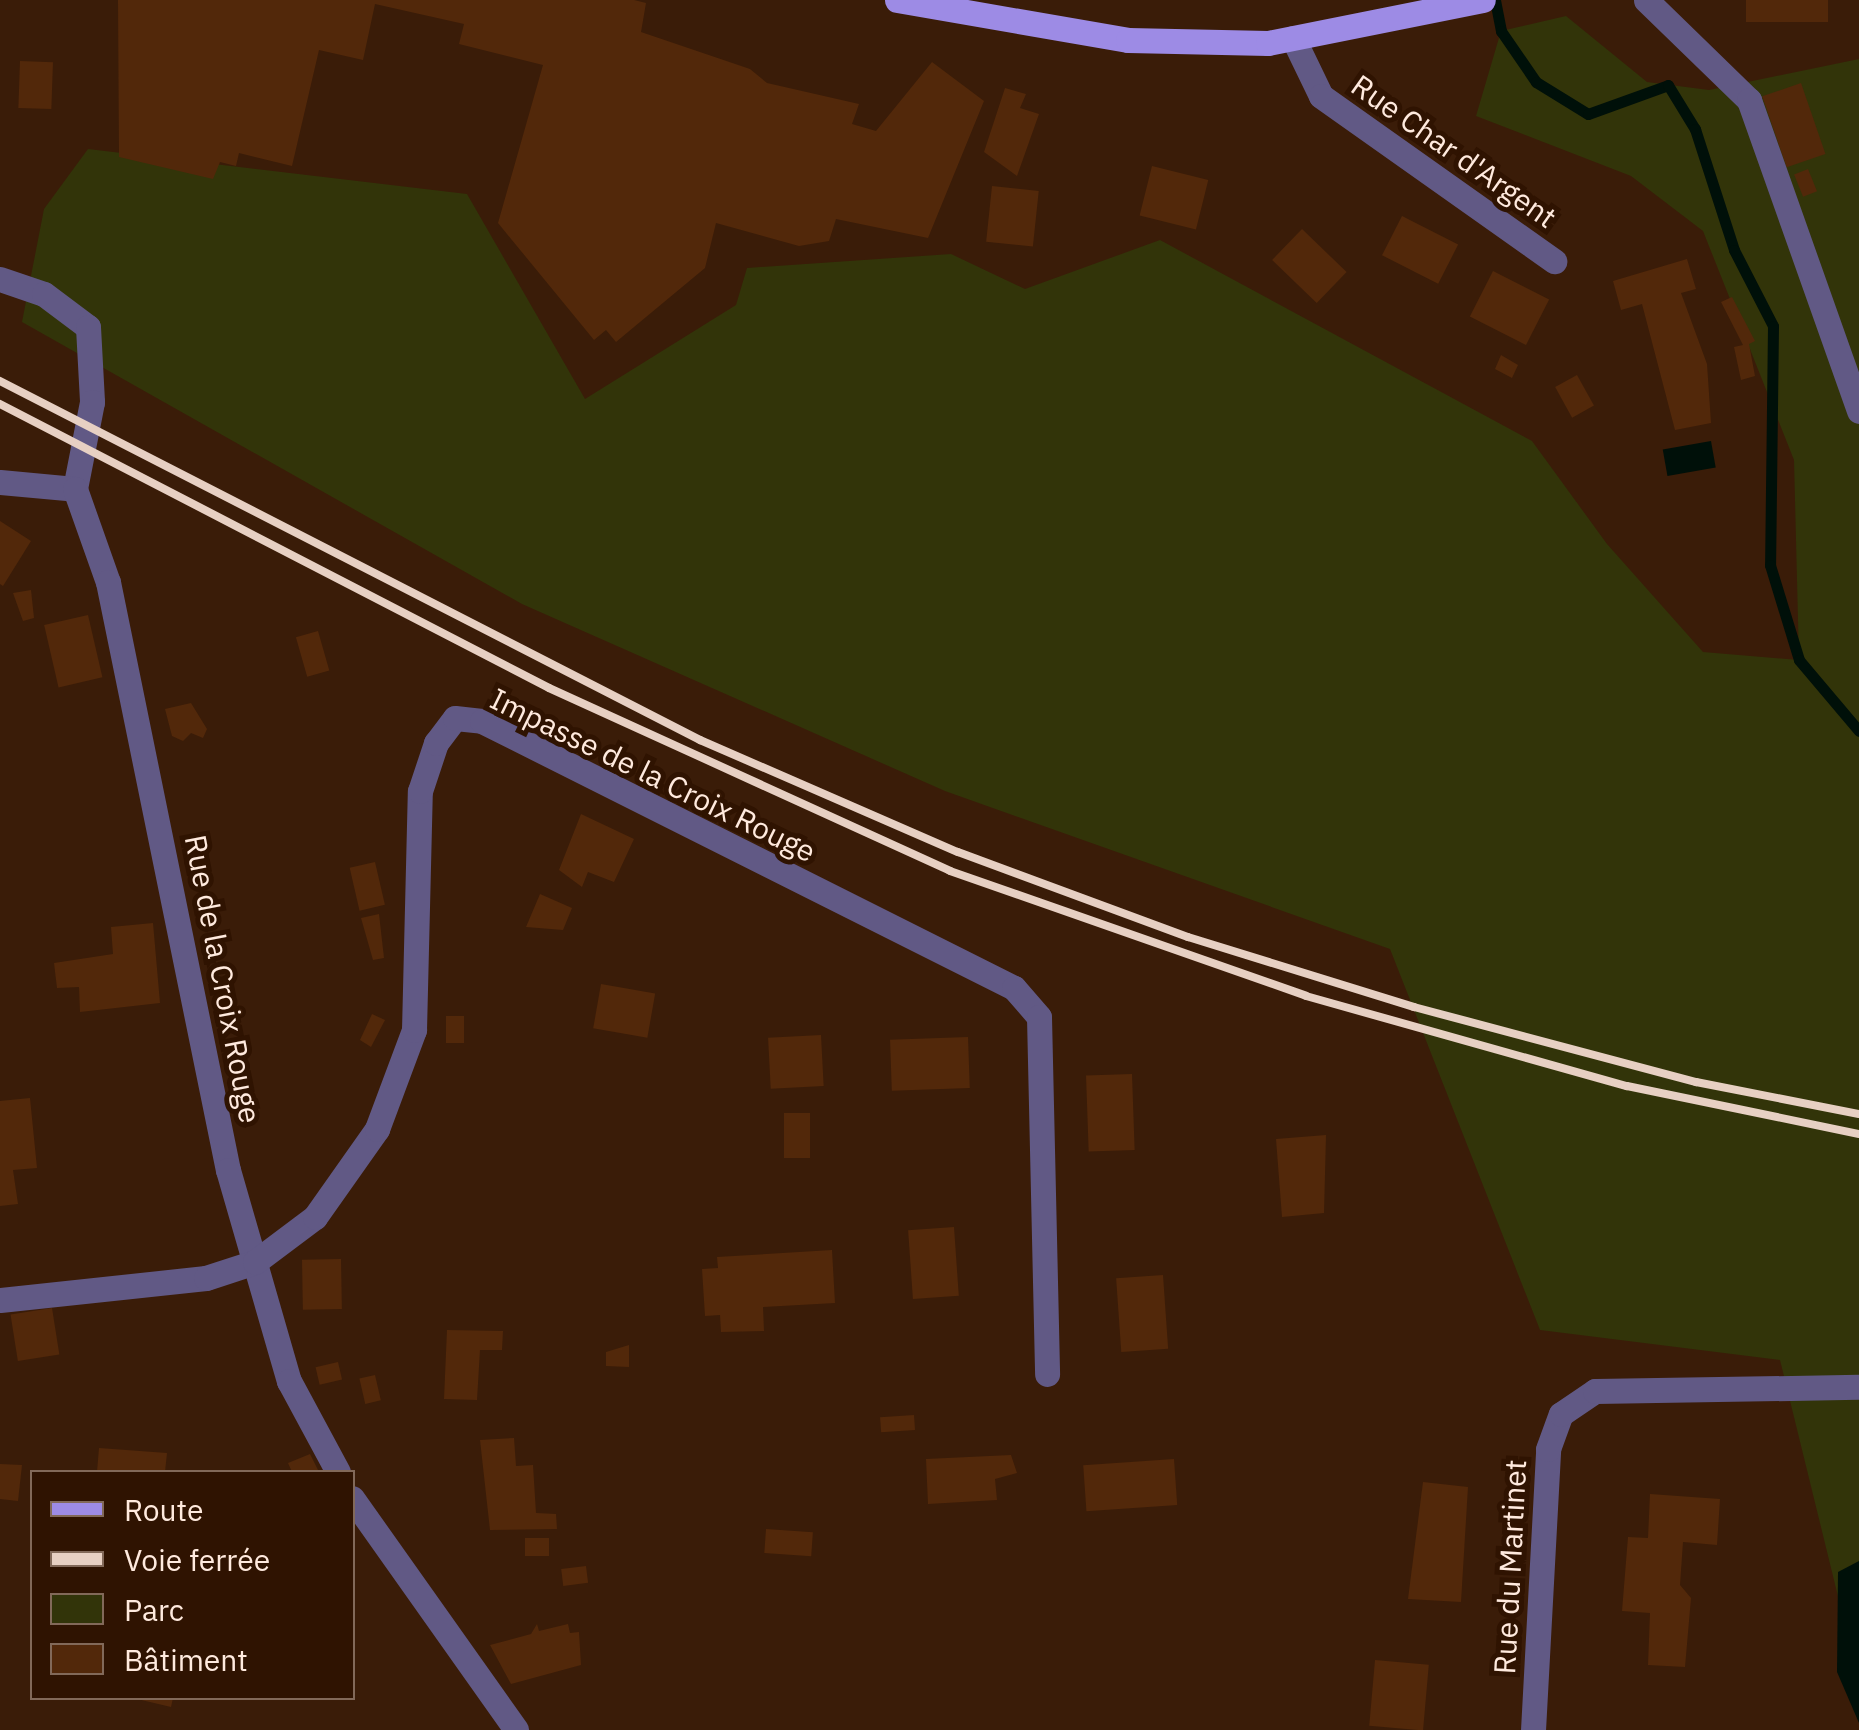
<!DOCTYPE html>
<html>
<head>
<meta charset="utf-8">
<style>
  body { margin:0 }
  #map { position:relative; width:1859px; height:1730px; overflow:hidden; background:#3a1c08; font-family:"IBM Plex Sans",sans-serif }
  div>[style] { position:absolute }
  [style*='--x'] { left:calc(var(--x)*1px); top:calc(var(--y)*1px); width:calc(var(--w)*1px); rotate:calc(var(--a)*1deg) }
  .green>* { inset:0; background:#323409 }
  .water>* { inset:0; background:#001009; transform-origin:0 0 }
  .stream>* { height:11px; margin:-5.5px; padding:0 5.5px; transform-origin:5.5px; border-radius:5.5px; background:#001009 }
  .building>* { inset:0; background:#52280a; transform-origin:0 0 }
  .street>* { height:25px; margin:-12.5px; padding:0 12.5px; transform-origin:12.5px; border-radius:12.5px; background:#615985 }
  .primary>* { height:25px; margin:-12.5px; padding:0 12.5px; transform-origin:12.5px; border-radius:12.5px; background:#9d8be5 }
  .rail>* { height:8px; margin:-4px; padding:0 4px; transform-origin:4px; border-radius:4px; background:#e7d0c3 }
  span { translate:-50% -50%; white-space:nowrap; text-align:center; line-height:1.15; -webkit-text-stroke:10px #2f1301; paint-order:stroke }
  .street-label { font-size:30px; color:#ffeade }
  .legend { position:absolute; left:30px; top:1470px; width:325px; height:230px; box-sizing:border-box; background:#2f1301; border:2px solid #826959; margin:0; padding:12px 18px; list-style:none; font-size:30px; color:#ffeade }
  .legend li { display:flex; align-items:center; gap:20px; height:50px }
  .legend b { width:50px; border:2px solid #826959 }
</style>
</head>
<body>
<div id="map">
  <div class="green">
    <i style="clip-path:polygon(1566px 16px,1647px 82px,1709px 90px,1859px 59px,1859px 1682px,1780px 1360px,1540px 1330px,1390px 949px,945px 791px,522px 604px,22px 322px,44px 209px,88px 149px,467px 194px,585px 399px,736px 305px,747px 268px,951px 254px,1025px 289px,1160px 240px,1532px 441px,1607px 544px,1703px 652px,1799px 660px,1794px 460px,1703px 231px,1631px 176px,1476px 116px,1501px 31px)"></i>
  </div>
  <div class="water">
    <i style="left:1711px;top:441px;width:27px;height:49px;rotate:80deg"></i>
    <i style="clip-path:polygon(1859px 1561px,1859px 1723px,1837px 1672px,1838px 1572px)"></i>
  </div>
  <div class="stream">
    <i style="--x:1495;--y:0;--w:32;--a:79"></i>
    <i style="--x:1501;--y:31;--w:62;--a:55.5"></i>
    <i style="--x:1536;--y:82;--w:61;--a:31.6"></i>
    <i style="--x:1588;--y:114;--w:85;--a:-19.9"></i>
    <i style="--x:1668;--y:85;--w:52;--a:58.5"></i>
    <i style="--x:1695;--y:129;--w:127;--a:72.1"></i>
    <i style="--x:1734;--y:250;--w:85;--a:62.8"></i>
    <i style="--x:1773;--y:326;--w:239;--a:90.7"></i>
    <i style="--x:1770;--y:565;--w:99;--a:73"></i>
    <i style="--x:1799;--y:660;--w:93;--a:49.8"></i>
  </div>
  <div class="building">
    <i style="clip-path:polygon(118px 0,634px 0,646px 3px,641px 32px,750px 69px,767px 83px,859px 104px,852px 124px,876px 131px,932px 62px,984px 101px,928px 238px,836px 219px,829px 241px,799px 246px,716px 223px,705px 268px,616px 342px,606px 330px,594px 340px,498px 223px,543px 65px,459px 44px,464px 24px,375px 4px,363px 60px,319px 50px,292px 166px,239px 153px,236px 166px,220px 162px,213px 179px,119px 157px)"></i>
    <i style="left:1746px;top:0;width:82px;height:22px"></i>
    <i style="left:20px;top:61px;width:33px;height:47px;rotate:2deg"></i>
    <i style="left:1801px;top:83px;width:75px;height:41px;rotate:71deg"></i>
    <i style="clip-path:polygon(1005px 88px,1026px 94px,1020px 108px,1039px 114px,1017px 176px,984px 152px)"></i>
    <i style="left:1152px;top:166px;width:58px;height:51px;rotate:14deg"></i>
    <i style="left:1808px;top:169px;width:24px;height:15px;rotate:68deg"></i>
    <i style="left:992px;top:186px;width:47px;height:56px;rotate:6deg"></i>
    <i style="left:1402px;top:216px;width:63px;height:44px;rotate:27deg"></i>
    <i style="left:1302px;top:229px;width:62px;height:43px;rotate:44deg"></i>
    <i style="clip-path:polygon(1687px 259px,1696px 289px,1681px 293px,1707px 364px,1711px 423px,1675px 430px,1642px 304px,1621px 310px,1613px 281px)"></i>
    <i style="left:1493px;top:271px;width:63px;height:51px;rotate:27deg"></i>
    <i style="clip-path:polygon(1732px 297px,1755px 341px,1749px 344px,1755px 376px,1741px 380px,1734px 347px,1743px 345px,1721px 302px)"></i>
    <i style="clip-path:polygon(1501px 355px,1518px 365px,1512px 378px,1495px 369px)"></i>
    <i style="left:1577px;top:375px;width:35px;height:25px;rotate:61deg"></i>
    <i style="clip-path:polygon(0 521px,31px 541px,3px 586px,0 584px)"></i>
    <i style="clip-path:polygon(31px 590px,34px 618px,23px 621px,13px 593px)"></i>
    <i style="left:88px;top:615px;width:64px;height:45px;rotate:77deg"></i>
    <i style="left:318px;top:631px;width:41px;height:23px;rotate:74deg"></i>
    <i style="clip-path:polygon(191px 703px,207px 729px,203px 738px,191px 733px,183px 741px,172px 736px,165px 709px)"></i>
    <i style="clip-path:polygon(581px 814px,634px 839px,614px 882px,588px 872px,582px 887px,559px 870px)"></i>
    <i style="left:375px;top:862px;width:44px;height:26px;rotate:77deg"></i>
    <i style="clip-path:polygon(540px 894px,572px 908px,563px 930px,526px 927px)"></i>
    <i style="clip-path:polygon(379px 914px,384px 958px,373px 960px,361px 918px)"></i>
    <i style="clip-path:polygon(153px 923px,160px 1003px,80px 1012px,79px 987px,57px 988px,54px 963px,113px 954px,111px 927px)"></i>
    <i style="left:601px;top:984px;width:55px;height:45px;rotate:10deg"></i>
    <i style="clip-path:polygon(372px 1014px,385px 1020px,371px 1047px,360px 1040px)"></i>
    <i style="left:446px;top:1016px;width:18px;height:27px"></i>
    <i style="left:821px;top:1035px;width:51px;height:53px;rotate:87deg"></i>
    <i style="left:968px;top:1037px;width:51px;height:78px;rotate:88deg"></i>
    <i style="left:1132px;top:1074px;width:76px;height:46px;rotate:88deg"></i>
    <i style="clip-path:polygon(30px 1098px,37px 1168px,13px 1170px,18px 1204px,0 1206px,0 1101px)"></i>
    <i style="left:784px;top:1113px;width:26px;height:45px"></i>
    <i style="clip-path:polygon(1326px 1135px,1324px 1213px,1282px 1217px,1276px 1139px)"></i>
    <i style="left:954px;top:1227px;width:69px;height:46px;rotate:86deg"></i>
    <i style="clip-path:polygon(832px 1250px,835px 1303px,763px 1307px,764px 1331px,721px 1332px,720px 1315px,705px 1316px,702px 1269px,718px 1268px,717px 1257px)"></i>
    <i style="left:341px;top:1259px;width:50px;height:39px;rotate:89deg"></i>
    <i style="left:1163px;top:1275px;width:74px;height:47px;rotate:86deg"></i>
    <i style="left:52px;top:1308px;width:47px;height:42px;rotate:81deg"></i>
    <i style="clip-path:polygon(447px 1330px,503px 1331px,502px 1350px,480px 1350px,477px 1400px,444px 1399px)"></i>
    <i style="clip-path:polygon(629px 1345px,629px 1367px,606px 1366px,606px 1352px)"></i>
    <i style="left:338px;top:1362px;width:18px;height:23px;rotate:77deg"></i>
    <i style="left:375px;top:1375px;width:26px;height:16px;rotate:77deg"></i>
    <i style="left:914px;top:1415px;width:15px;height:34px;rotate:86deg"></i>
    <i style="clip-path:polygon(514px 1438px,516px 1466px,533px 1465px,536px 1513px,556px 1514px,557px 1529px,490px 1530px,480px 1440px)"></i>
    <i style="clip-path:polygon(99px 1448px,167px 1453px,165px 1472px,97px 1472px)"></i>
    <i style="clip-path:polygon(310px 1454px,319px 1472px,292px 1472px,288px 1463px)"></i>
    <i style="clip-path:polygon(1011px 1455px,1017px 1473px,995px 1479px,997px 1500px,928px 1504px,926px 1459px)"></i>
    <i style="left:1174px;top:1459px;width:46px;height:91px;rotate:86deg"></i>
    <i style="clip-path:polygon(0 1464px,22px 1465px,18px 1501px,0 1499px)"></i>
    <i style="clip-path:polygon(1423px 1482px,1468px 1487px,1461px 1602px,1408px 1599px)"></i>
    <i style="clip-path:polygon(1650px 1494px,1720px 1499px,1717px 1545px,1683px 1542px,1680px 1585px,1691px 1598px,1685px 1667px,1648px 1665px,1650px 1613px,1622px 1611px,1628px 1537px,1648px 1538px)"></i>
    <i style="left:766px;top:1529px;width:47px;height:24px;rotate:4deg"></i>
    <i style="left:525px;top:1538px;width:24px;height:18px"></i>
    <i style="left:586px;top:1566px;width:17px;height:25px;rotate:83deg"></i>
    <i style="clip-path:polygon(537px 1624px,539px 1631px,568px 1624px,570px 1633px,579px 1632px,581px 1665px,511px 1684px,490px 1645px,531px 1634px)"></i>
    <i style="left:1375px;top:1660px;width:54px;height:66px;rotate:5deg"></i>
    <i style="clip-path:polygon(133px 1698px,173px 1698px,171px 1707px)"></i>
  </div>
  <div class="street">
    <i style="--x:1646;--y:0;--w:144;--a:44.2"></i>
    <i style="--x:1749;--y:100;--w:330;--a:70.5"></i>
    <i style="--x:1293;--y:38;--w:64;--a:64.2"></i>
    <i style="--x:1321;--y:96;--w:286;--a:35.3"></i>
    <i style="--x:0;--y:279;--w:46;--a:18.8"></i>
    <i style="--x:44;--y:294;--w:55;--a:36.9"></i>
    <i style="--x:88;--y:327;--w:75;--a:86.9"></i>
    <i style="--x:92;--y:402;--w:89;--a:101.1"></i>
    <i style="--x:0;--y:482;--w:75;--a:5.3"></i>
    <i style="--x:75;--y:489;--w:99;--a:70.5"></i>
    <i style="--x:108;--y:582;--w:600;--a:78.47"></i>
    <i style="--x:228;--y:1170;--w:220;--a:73.9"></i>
    <i style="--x:289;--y:1381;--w:103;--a:61.7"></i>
    <i style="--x:0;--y:1300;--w:207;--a:-6.1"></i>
    <i style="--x:206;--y:1278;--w:52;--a:-18.1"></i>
    <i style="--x:255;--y:1262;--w:75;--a:-36.9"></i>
    <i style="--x:315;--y:1217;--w:108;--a:-54.8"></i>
    <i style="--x:377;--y:1129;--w:106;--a:-69.5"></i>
    <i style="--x:414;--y:1030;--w:239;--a:-88.6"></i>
    <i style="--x:420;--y:791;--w:51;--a:-71.6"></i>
    <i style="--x:436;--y:743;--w:31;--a:-53"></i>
    <i style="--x:455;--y:718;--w:27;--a:6"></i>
    <i style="--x:482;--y:721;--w:595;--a:26.65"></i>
    <i style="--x:1014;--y:988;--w:38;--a:49"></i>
    <i style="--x:1039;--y:1017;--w:357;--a:88.7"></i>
    <i style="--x:352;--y:1498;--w:284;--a:54.7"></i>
    <i style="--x:1533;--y:1730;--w:281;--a:-86.9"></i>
    <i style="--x:1548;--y:1449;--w:37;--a:-70"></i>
    <i style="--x:1561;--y:1414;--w:41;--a:-34.1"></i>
    <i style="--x:1595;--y:1391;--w:264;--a:-0.9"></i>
  </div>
  <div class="primary">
    <i style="--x:897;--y:0;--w:234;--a:9.8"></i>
    <i style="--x:1128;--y:40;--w:140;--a:1.2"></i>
    <i style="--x:1268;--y:43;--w:219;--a:-11.3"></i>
  </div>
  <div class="rail">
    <i style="--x:0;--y:381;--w:787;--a:27.15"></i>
    <i style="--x:700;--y:740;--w:281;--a:23.5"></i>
    <i style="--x:958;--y:852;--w:245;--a:20.3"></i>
    <i style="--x:1188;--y:937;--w:237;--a:17.2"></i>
    <i style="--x:1414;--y:1007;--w:292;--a:14.9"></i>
    <i style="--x:1696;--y:1082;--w:166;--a:11.1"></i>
    <i style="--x:0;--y:404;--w:618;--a:27.35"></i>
    <i style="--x:549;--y:688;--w:441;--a:24.5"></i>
    <i style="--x:950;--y:871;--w:377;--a:19.3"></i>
    <i style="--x:1306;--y:996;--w:333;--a:15.7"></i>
    <i style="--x:1627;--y:1086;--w:237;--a:11.7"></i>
  </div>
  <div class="street-label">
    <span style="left:1454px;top:151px;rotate:35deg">Rue Char d'Argent</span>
    <span style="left:653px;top:775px;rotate:26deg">Impasse de la Croix Rouge</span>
    <span style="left:223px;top:979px;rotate:79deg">Rue de la Croix Rouge</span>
    <span style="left:1510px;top:1567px;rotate:-87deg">Rue du Martinet</span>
  </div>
  <ul class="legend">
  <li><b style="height:12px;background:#9d8be5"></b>Route</li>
  <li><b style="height:12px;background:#e7d0c3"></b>Voie ferrée</li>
  <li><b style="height:28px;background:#323409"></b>Parc</li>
  <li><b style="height:28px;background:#52280a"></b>Bâtiment</li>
  </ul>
</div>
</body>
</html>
